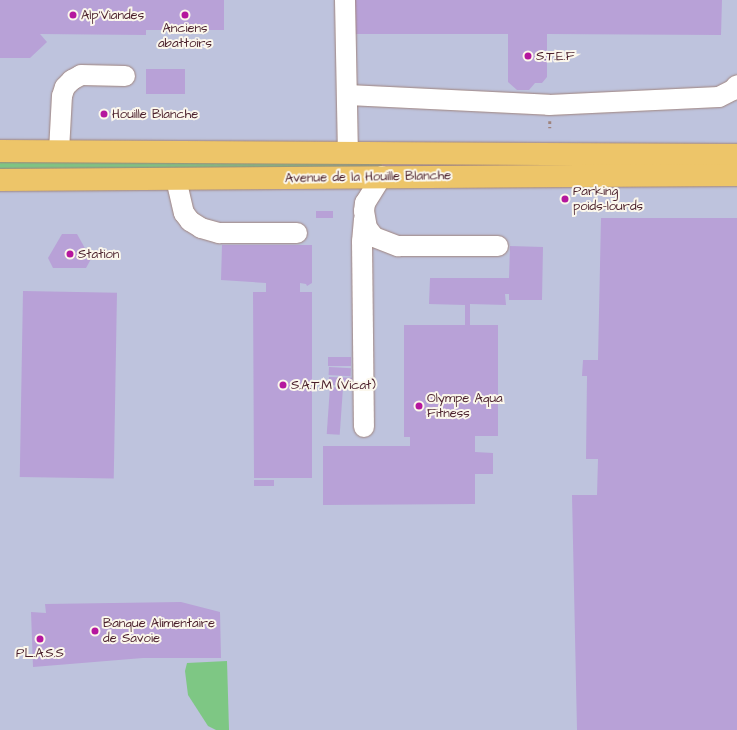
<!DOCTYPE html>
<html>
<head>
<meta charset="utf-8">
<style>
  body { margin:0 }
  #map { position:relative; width:737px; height:730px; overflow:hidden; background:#f4e7cd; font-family:"Architects Daughter",sans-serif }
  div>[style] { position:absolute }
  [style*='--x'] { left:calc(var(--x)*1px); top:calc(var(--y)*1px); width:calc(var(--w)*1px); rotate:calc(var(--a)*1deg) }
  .industrial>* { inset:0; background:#bec3dd; transform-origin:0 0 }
  .green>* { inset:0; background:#7ec784 }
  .building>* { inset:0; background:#b8a1d7; transform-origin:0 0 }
  .path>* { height:2.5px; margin-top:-1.25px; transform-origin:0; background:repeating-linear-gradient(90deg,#9f837c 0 3px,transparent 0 6px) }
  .roads { filter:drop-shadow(0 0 1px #9f837c) drop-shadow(0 0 1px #9f837c) }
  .minor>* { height:20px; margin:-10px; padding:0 10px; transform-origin:10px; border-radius:10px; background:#fff }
  .major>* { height:22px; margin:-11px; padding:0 11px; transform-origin:11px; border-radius:11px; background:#edc569 }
  .dots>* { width:11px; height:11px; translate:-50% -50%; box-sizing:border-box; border:2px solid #fbf7ec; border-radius:50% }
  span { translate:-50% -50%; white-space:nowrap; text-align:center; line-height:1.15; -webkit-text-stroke:4px #fbf7ec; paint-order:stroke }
  .poi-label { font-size:13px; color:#4a1f2b }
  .left { translate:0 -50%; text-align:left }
  .street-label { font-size:13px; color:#4a1f2b }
</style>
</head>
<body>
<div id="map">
  <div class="industrial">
    <i style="left:0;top:0;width:737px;height:730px"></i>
  </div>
  <div class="green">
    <i style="clip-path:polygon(0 156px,381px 163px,382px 166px,378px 169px,0 175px)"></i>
    <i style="clip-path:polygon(227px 661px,229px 730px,216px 730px,208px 726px,188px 695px,185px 671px,187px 663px)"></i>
  </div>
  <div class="building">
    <i style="clip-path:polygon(0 0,224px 0,224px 30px,146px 30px,146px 35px,40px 34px,47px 42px,30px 58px,0 58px)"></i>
    <i style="clip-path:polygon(355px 0,722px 0,721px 35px,547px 34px,547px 77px,542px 83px,535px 83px,529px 90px,517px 90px,508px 82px,508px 34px,355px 34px)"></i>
    <i style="left:146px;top:69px;width:39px;height:25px"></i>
    <i style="clip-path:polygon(99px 110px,110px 111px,109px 117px,99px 117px)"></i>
    <i style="left:316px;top:211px;width:17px;height:7px"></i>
    <i style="clip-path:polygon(601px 218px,737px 218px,737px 730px,577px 730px,572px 495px,597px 495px,598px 459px,586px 459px,587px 376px,582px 376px,583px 360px,598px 360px)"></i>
    <i style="clip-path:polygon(62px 234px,77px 234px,91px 259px,86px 268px,53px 268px,48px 258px)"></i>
    <i style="clip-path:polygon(222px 245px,312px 245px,312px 283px,307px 286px,306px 284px,300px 283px,300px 292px,312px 292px,312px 478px,254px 478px,253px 292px,266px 292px,266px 283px,221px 280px)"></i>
    <i style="clip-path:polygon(510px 246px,543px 247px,542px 300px,509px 300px,509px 294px,505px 294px,506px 305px,470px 304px,470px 325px,498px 325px,498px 436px,475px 436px,475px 452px,493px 453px,493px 474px,475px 474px,475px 504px,323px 505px,323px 446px,410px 446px,410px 437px,404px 437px,404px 325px,465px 325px,465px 305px,429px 304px,430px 278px,509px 278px)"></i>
    <i style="left:23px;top:291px;width:94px;height:186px;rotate:1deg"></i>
    <i style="left:328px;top:357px;width:23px;height:9px"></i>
    <i style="left:329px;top:367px;width:22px;height:8px;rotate:3deg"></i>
    <i style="left:329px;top:377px;width:23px;height:8px;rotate:2deg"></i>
    <i style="left:330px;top:387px;width:13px;height:47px;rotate:4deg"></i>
    <i style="left:254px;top:480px;width:20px;height:6px"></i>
    <i style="clip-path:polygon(181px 602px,220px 612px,221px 658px,143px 658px,33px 667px,31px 612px,46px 613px,45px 604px)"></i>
  </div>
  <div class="path">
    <i style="--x:550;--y:121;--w:7;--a:90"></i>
  </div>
  <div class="roads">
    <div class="minor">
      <i style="--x:345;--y:0;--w:152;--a:88.9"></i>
      <i style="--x:348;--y:95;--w:201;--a:2.8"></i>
      <i style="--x:549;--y:105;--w:170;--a:-2.7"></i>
      <i style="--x:719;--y:97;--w:16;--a:-27"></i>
      <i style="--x:733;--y:90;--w:6;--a:-51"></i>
      <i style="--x:59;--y:151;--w:55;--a:-86.9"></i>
      <i style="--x:62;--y:96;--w:9;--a:-72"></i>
      <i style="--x:65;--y:87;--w:10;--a:-45"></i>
      <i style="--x:72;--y:80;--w:10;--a:-29"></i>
      <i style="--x:81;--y:75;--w:44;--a:1.3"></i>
      <i style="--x:382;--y:176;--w:32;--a:122"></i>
      <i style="--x:365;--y:203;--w:8;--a:97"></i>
      <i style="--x:364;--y:211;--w:17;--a:80"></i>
      <i style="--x:367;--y:228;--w:11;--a:52"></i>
      <i style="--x:374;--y:237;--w:26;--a:21"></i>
      <i style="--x:398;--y:246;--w:100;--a:0"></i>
      <i style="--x:176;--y:179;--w:35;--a:77"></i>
      <i style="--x:184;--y:213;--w:10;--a:53"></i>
      <i style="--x:190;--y:221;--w:13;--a:32"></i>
      <i style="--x:201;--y:228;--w:19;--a:16"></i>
      <i style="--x:219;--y:233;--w:78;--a:0"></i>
      <i style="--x:364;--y:219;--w:22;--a:95"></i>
      <i style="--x:362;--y:241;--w:186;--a:89.4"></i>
    </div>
    <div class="major">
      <i style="--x:0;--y:151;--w:737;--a:0.31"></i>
      <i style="--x:0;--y:180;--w:737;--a:-0.39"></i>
    </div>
  </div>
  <div class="dots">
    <i style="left:73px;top:15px;background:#b5179e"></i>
    <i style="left:185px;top:15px;background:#b5179e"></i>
    <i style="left:528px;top:56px;background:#b5179e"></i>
    <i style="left:104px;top:114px;background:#b5179e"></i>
    <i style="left:565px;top:199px;background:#b5179e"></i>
    <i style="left:70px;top:254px;background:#b5179e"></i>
    <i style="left:283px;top:385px;background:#b5179e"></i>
    <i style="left:419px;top:406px;background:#b5179e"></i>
    <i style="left:95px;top:631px;background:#b5179e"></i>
    <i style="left:40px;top:639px;background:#b5179e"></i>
  </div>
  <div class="poi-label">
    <span class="left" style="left:81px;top:15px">Alp'Viandes</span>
    <span style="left:185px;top:36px">Anciens<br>abattoirs</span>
    <span class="left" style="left:536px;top:56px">S.T.E.F</span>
    <span class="left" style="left:112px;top:114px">Houille Blanche</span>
    <span class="left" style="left:573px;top:199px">Parking<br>poids-lourds</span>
    <span class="left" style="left:78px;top:254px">Station</span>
    <span class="left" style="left:291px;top:385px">S.A.T.M (Vicat)</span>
    <span class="left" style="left:427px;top:406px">Olympe Aqua<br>Fitness</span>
    <span class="left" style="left:103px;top:631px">Banque Alimentaire<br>de Savoie</span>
    <span style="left:40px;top:653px">PL.A.S.S</span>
  </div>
  <div class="street-label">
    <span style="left:368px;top:177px;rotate:-1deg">Avenue de la Houille Blanche</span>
  </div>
</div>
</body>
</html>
